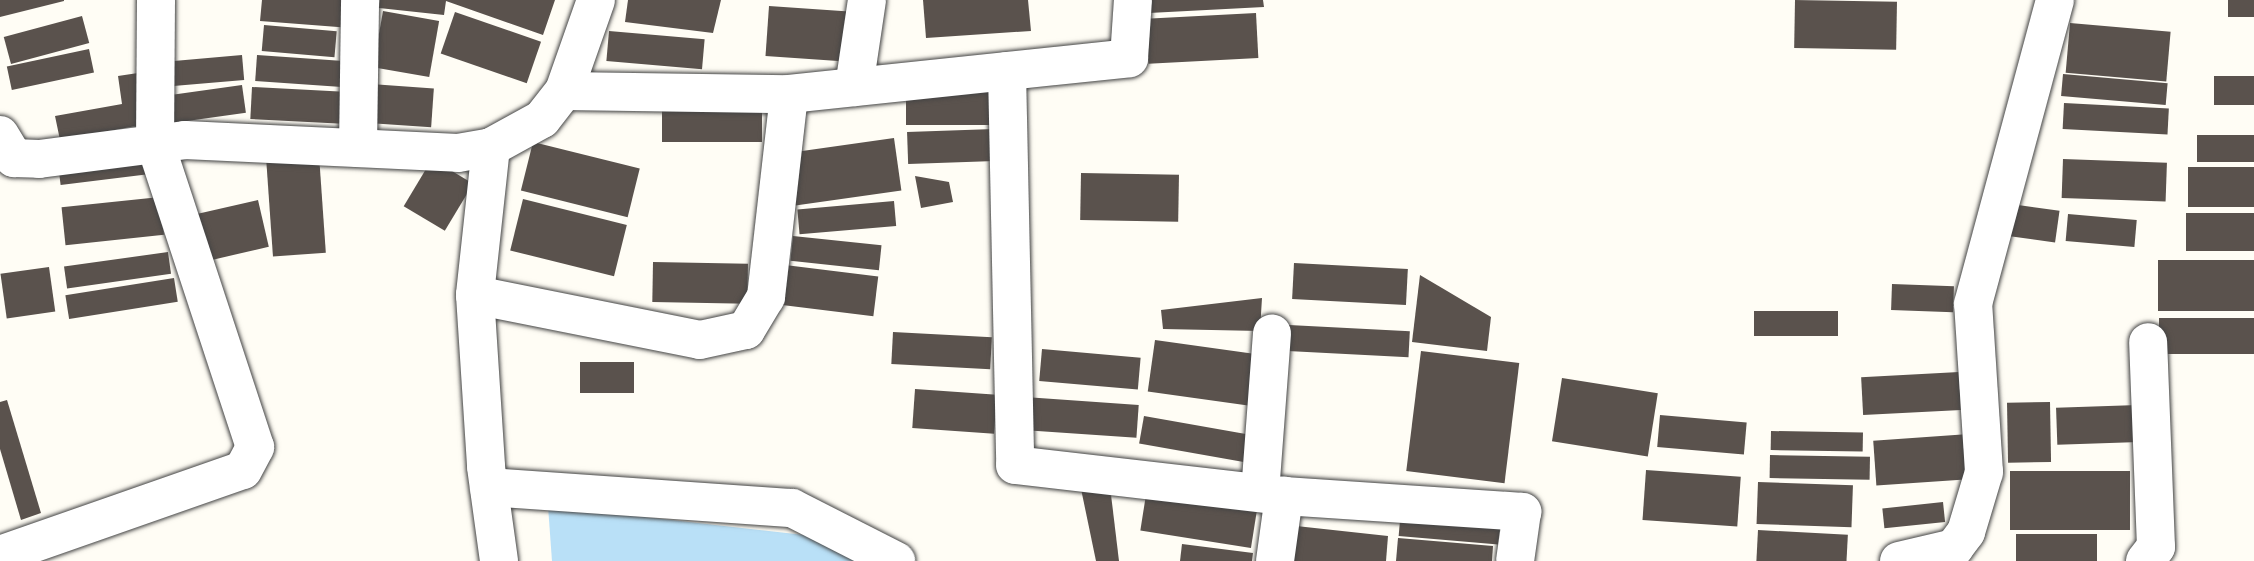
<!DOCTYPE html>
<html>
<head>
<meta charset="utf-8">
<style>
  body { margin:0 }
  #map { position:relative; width:2254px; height:561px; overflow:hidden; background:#fffdf5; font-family:Merriweather,serif }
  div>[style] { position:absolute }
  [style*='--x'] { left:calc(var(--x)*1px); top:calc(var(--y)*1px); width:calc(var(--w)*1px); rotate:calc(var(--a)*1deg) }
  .water>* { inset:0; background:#b9e0f7 }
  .building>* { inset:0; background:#5a524d; transform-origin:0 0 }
  .roads { filter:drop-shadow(0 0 2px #444) drop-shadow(0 0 2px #444) }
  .minor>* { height:38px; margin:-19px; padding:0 19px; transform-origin:19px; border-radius:19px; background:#fff }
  span { translate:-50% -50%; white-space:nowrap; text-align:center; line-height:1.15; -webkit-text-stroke:7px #fff; paint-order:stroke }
</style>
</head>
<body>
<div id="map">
  <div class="water">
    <i style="clip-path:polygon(548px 506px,849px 540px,881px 561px,552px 561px)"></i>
  </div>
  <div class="building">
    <i style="clip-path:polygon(0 0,64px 0,64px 1px,0 17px)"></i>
    <i style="clip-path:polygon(262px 0,354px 0,351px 28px,260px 21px)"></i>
    <i style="clip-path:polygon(380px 0,555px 0,543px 35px,446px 1px,444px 15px,379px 8px)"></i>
    <i style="clip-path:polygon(628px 0,721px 0,713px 33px,625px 22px)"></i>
    <i style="clip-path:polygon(923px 0,1028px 0,1031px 31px,926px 38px)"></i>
    <i style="clip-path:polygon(1148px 0,1263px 0,1264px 7px,1149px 13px)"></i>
    <i style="left:1795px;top:0;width:102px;height:48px;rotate:1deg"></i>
    <i style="left:2228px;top:0;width:26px;height:17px"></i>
    <i style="left:769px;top:6px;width:80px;height:50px;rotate:4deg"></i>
    <i style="left:383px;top:11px;width:57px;height:57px;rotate:10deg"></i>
    <i style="left:455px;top:12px;width:91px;height:44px;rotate:19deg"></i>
    <i style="left:1256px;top:13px;width:45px;height:110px;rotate:87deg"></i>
    <i style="left:82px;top:16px;width:28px;height:81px;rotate:75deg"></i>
    <i style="left:2070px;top:23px;width:101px;height:50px;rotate:5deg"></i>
    <i style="left:264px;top:25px;width:73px;height:26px;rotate:5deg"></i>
    <i style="left:609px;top:31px;width:96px;height:30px;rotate:5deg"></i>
    <i style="left:89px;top:49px;width:24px;height:84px;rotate:78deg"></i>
    <i style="left:242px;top:55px;width:25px;height:77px;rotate:85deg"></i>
    <i style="left:257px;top:55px;width:94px;height:26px;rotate:4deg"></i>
    <i style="clip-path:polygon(138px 73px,147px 124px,60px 140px,55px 116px,122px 104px,118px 76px)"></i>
    <i style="left:2063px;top:74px;width:105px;height:22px;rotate:5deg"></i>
    <i style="left:2214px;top:76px;width:40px;height:29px"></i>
    <i style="left:371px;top:84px;width:63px;height:39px;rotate:4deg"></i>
    <i style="left:242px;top:85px;width:28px;height:72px;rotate:82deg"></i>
    <i style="left:252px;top:87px;width:92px;height:32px;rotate:3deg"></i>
    <i style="left:996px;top:87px;width:38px;height:90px;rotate:90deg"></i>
    <i style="left:2064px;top:103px;width:105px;height:26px;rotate:3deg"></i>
    <i style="left:762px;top:104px;width:38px;height:100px;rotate:90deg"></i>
    <i style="left:994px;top:129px;width:32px;height:87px;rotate:88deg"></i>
    <i style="left:2254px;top:135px;width:27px;height:57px;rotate:90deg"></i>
    <i style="left:894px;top:138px;width:53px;height:107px;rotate:82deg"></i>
    <i style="left:533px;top:142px;width:110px;height:50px;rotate:14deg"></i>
    <i style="left:149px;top:150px;width:24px;height:92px;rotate:83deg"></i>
    <i style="left:319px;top:155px;width:98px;height:53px;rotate:86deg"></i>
    <i style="left:432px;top:159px;width:48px;height:55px;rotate:31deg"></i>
    <i style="left:2063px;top:159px;width:104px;height:39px;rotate:2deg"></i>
    <i style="left:2188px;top:167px;width:66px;height:40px"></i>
    <i style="left:1081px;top:173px;width:98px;height:47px;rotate:1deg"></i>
    <i style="clip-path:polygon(915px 176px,949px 182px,953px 202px,921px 208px)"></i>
    <i style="left:160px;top:197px;width:38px;height:99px;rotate:84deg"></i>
    <i style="left:523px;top:199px;width:107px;height:53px;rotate:14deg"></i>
    <i style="left:258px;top:200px;width:48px;height:65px;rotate:77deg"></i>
    <i style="left:894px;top:201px;width:25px;height:97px;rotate:85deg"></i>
    <i style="left:2011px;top:204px;width:49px;height:32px;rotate:8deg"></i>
    <i style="left:2254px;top:213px;width:38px;height:68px;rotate:90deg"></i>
    <i style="left:2068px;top:214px;width:69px;height:27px;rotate:5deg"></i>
    <i style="left:793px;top:236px;width:89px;height:25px;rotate:6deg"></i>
    <i style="left:168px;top:252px;width:22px;height:105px;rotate:82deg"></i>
    <i style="left:2254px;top:260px;width:51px;height:96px;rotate:90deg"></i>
    <i style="left:653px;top:262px;width:95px;height:40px;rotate:1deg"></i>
    <i style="left:1294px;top:263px;width:114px;height:36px;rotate:3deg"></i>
    <i style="left:777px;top:264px;width:102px;height:40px;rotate:7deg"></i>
    <i style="left:49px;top:267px;width:45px;height:49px;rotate:82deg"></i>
    <i style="clip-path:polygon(1420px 275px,1491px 317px,1487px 351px,1412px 342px)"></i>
    <i style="left:174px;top:278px;width:24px;height:110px;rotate:81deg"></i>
    <i style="left:1892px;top:284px;width:62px;height:26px;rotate:2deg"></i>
    <i style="clip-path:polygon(1262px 298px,1260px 331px,1163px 329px,1161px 310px)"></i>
    <i style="left:1838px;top:311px;width:25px;height:84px;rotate:90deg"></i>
    <i style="left:2254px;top:318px;width:36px;height:95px;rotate:90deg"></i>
    <i style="left:1289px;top:325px;width:121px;height:26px;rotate:3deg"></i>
    <i style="left:893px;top:332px;width:99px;height:32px;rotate:3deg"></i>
    <i style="left:1155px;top:340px;width:103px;height:52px;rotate:8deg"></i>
    <i style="left:1042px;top:349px;width:99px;height:32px;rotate:5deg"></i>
    <i style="left:1421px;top:351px;width:99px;height:121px;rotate:7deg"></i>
    <i style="left:580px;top:362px;width:54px;height:31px"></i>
    <i style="left:1959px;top:372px;width:38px;height:98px;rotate:87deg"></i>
    <i style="left:1562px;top:378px;width:97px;height:64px;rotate:9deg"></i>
    <i style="left:915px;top:389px;width:82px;height:39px;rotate:4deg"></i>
    <i style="left:1025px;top:397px;width:114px;height:33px;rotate:4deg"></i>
    <i style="clip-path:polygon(7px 400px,41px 513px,21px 520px,0 449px,0 402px)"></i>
    <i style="left:2050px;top:402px;width:60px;height:43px;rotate:89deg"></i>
    <i style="left:2138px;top:405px;width:37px;height:82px;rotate:88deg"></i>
    <i style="left:1660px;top:415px;width:87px;height:32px;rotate:5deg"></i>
    <i style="left:1144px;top:416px;width:109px;height:28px;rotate:10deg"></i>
    <i style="left:1771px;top:431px;width:92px;height:19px;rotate:1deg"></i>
    <i style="left:1969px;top:434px;width:45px;height:96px;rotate:86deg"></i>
    <i style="left:1770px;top:455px;width:100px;height:23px;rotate:1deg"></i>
    <i style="left:1646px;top:470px;width:95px;height:50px;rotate:4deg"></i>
    <i style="left:2130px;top:471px;width:59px;height:120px;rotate:90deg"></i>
    <i style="clip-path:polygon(1109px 478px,1119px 561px,1096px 561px,1080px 484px)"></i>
    <i style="left:1148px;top:482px;width:112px;height:49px;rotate:9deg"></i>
    <i style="left:1758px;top:482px;width:95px;height:42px;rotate:2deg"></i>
    <i style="left:1943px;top:502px;width:20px;height:61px;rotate:84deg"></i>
    <i style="left:1401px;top:509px;width:100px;height:27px;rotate:5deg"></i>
    <i style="clip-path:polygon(1287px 525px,1388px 536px,1386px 561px,1283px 561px)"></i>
    <i style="left:1758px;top:530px;width:90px;height:31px;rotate:3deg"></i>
    <i style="left:2016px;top:534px;width:81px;height:27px"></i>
    <i style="clip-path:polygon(1398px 538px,1493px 546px,1492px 561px,1396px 561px)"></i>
    <i style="clip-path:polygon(1182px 544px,1253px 553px,1252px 561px,1180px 561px)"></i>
  </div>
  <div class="roads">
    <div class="minor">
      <i style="--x:1007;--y:71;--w:394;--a:88.8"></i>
      <i style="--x:1015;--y:465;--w:271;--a:6.6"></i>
      <i style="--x:1284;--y:496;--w:239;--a:3.8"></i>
      <i style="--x:1522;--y:512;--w:49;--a:98.1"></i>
      <i style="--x:854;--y:87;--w:88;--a:-81.5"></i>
      <i style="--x:564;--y:91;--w:225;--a:0.8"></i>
      <i style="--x:789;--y:94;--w:342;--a:-6"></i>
      <i style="--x:1129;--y:58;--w:58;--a:-86.1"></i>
      <i style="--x:0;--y:135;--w:27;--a:59"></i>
      <i style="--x:14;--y:158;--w:25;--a:2"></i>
      <i style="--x:39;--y:159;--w:147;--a:-7.4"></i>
      <i style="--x:185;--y:140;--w:273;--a:2.7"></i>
      <i style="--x:458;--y:153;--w:34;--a:-10"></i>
      <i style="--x:491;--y:147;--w:58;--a:-28.8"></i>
      <i style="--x:542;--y:119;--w:36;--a:-52"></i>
      <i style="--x:564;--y:91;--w:96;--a:-70.6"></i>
      <i style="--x:491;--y:147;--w:149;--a:96.2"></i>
      <i style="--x:475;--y:295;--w:172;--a:86.3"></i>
      <i style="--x:486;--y:467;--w:95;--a:82.1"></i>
      <i style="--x:358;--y:148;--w:148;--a:-89.2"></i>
      <i style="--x:475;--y:295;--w:229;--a:11.3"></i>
      <i style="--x:700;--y:340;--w:47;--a:-12.3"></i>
      <i style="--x:746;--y:330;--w:39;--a:-59"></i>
      <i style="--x:766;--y:297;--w:204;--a:-83.5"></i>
      <i style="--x:489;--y:487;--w:304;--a:4"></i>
      <i style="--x:792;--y:508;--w:117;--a:27"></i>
      <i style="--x:1260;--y:493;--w:160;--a:-85.7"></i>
      <i style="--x:0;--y:555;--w:257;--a:-19.3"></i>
      <i style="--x:243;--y:470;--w:26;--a:-62"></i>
      <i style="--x:255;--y:447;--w:320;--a:-108.2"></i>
      <i style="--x:155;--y:143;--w:143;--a:-89.6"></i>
      <i style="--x:1275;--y:561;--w:66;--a:-82.1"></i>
      <i style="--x:1899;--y:561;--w:57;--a:-13.3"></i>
      <i style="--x:1954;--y:548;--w:20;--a:-53"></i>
      <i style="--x:1966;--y:532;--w:63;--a:-73.3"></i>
      <i style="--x:1984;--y:472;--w:168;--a:-93.7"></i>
      <i style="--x:1973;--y:304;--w:315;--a:-74.9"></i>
      <i style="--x:2145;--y:561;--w:18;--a:-52"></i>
      <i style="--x:2156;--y:547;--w:205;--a:-92.2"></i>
    </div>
  </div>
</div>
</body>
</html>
